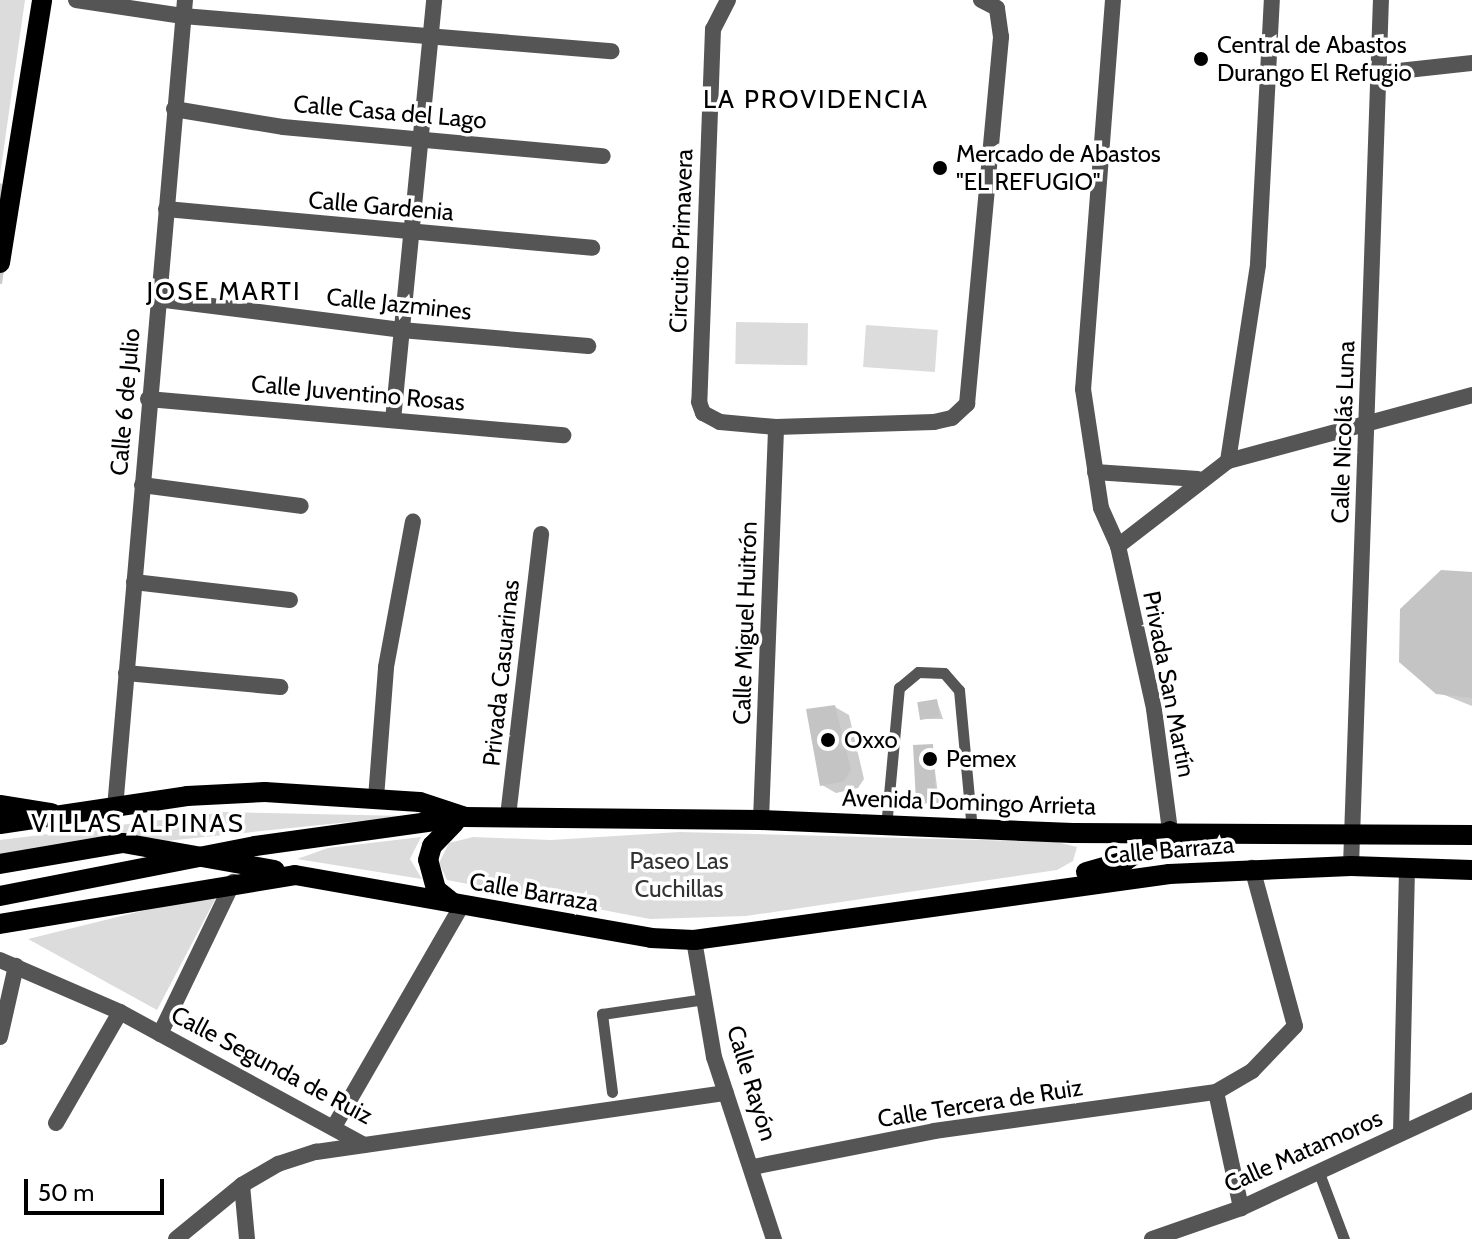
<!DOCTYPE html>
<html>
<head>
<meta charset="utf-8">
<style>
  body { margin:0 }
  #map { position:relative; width:1472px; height:1239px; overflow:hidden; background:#fff; font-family:Cabin,sans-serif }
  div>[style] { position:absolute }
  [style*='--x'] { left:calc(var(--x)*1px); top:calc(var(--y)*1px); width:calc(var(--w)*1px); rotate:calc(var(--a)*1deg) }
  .green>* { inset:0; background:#dcdcdc; transform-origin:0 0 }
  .shadow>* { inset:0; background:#0003 }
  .building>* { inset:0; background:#c4c4c4; transform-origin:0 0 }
  .service>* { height:11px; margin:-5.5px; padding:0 5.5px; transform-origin:5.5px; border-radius:5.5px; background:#555 }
  .minor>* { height:16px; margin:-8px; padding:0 8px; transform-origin:8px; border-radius:8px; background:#555 }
  .primary>* { height:20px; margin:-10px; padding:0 10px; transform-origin:10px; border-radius:10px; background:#000 }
  .dots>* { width:22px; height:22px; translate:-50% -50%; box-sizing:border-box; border:4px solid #fff; border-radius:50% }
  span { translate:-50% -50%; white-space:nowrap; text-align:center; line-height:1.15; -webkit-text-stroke:7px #fff; paint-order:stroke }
  .poi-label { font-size:24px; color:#000 }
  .left { translate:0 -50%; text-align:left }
  .street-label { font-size:24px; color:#000 }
  .park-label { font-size:24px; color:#333 }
  .neighbourhood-label { font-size:26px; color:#000; letter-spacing:2px }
  .scale { position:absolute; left:24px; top:1179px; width:140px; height:36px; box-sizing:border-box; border:4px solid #000; border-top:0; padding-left:10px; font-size:24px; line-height:28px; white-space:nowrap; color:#000; -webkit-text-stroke:6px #fff; paint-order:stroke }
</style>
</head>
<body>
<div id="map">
  <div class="green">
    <i style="clip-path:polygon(0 0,25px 0,0 175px)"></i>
    <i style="left:736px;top:322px;width:72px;height:42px;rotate:1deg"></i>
    <i style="left:866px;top:325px;width:72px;height:42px;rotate:4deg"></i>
    <i style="clip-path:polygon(225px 812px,408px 816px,0 858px,0 840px)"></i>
    <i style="clip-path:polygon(680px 832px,1057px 842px,1077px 847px,1073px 861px,1057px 870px,746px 916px,650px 919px,447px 880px,439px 863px,449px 843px,473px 837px,551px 840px)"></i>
    <i style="clip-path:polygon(421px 837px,410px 859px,422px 879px,297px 859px,328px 848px)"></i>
    <i style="clip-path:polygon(219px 892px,157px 1010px,28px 939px)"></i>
  </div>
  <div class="shadow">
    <i style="clip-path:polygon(0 183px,15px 192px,2px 284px,0 284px)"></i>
    <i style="clip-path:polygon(1472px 574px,1472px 706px,1437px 692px)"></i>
    <i style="clip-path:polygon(937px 701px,943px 719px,922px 719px)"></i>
    <i style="clip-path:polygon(835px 707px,849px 715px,864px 779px,858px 788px,836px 793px,822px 785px)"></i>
    <i style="clip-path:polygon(932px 746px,939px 803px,922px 804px,918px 802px)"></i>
  </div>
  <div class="building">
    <i style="clip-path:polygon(1441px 570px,1472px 572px,1472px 698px,1436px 694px,1399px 662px,1400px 609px)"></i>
    <i style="left:937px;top:699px;width:18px;height:20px;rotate:81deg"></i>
    <i style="clip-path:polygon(835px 705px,851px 770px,844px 781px,820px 786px,806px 709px)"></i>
    <i style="left:933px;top:744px;width:58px;height:20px;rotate:87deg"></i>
  </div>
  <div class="service">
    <i style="--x:886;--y:827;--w:140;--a:-84.7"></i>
    <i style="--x:899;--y:688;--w:25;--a:-40"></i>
    <i style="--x:918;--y:672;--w:26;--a:2"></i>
    <i style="--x:944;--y:673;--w:23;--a:49"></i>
    <i style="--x:959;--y:690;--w:141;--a:84.7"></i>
    <i style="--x:612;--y:1092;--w:79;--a:-97.3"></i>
    <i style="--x:602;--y:1014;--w:104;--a:-8.3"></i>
    <i style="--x:1319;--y:1173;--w:71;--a:69.3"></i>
  </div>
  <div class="minor">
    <i style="--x:76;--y:0;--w:108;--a:8.5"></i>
    <i style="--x:183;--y:16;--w:430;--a:4.7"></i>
    <i style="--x:728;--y:0;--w:33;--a:117"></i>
    <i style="--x:713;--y:29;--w:373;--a:92.1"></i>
    <i style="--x:699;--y:402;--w:12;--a:70"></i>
    <i style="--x:703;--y:413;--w:19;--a:28"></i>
    <i style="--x:720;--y:422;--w:56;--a:5.1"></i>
    <i style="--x:776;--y:427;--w:158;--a:-1.8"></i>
    <i style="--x:934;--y:422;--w:18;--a:-13"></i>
    <i style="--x:952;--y:418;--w:21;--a:-43"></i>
    <i style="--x:967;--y:404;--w:369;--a:-84.7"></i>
    <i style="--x:1001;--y:37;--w:29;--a:-98"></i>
    <i style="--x:997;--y:8;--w:18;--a:-153"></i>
    <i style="--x:1113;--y:0;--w:390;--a:94.4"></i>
    <i style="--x:1083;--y:389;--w:120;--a:81.4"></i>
    <i style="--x:1101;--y:508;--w:42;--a:65.9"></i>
    <i style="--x:1118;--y:546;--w:167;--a:77.5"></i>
    <i style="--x:1154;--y:709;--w:123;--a:82.5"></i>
    <i style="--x:1380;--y:73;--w:93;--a:-6.2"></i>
    <i style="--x:174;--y:109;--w:110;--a:9.4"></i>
    <i style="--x:283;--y:127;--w:321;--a:5.2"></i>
    <i style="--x:166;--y:209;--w:428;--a:5.2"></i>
    <i style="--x:157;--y:299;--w:246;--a:7.2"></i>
    <i style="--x:401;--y:330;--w:188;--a:4.9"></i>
    <i style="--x:148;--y:399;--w:417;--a:5"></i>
    <i style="--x:393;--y:420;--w:422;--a:-84.4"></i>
    <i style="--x:1228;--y:461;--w:199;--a:-81.3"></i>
    <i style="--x:1258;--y:264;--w:264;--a:-87"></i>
    <i style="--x:1095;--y:472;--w:103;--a:3.9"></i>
    <i style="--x:142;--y:485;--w:160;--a:7.5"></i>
    <i style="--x:1118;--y:546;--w:139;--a:-37.7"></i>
    <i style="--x:1228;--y:461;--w:253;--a:-15.1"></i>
    <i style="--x:134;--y:582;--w:157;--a:6.6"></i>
    <i style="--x:126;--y:673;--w:155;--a:5.2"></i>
    <i style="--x:376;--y:798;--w:131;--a:-85.6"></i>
    <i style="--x:386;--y:667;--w:148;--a:-79.5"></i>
    <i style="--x:115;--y:808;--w:811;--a:-85.05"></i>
    <i style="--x:508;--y:816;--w:284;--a:-83.3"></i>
    <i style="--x:761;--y:820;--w:393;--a:-87.8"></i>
    <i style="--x:1351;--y:866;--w:867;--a:-88.02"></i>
    <i style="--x:694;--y:940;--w:119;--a:80.3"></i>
    <i style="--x:714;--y:1057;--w:192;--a:71.8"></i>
    <i style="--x:0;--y:960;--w:131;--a:23.4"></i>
    <i style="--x:120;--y:1012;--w:278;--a:28.6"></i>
    <i style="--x:160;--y:1034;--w:169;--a:-64.3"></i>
    <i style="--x:0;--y:1037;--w:73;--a:-77.3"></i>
    <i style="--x:1216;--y:1092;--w:119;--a:77.8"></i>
    <i style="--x:56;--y:1123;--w:128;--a:-60"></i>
    <i style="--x:335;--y:1125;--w:252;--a:-60"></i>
    <i style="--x:1401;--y:1133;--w:265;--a:-88.7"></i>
    <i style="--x:753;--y:1167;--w:185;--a:-11.2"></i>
    <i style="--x:934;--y:1131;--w:285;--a:-7.9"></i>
    <i style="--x:1216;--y:1092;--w:42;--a:-30.3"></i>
    <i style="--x:1252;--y:1071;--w:62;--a:-46.3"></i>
    <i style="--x:1295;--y:1026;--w:164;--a:-105.2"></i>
    <i style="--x:242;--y:1185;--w:54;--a:84.7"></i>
    <i style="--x:176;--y:1239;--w:85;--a:-39.3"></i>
    <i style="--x:242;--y:1185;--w:42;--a:-30.3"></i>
    <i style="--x:278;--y:1164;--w:40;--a:-18"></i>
    <i style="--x:316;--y:1152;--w:414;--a:-8.2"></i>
    <i style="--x:1152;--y:1239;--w:94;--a:-19.2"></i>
    <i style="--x:1241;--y:1208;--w:255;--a:-24.9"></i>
  </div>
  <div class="primary">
    <i style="--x:0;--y:263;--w:266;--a:-80.9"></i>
    <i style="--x:0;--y:805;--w:52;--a:8.9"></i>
    <i style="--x:0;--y:824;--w:189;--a:-8.5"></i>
    <i style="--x:187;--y:796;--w:78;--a:-2.9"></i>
    <i style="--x:265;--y:792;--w:155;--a:3.7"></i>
    <i style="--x:420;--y:802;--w:47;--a:18.4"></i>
    <i style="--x:0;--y:864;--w:125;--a:-9.7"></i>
    <i style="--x:123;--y:843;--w:154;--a:10.1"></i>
    <i style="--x:1086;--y:872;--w:41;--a:-15.8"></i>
    <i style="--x:1125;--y:861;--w:54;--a:-33.7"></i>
    <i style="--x:0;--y:896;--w:260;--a:-11.1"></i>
    <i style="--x:255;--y:846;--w:212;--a:-7.9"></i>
    <i style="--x:465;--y:817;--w:296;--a:0.6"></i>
    <i style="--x:761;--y:820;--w:312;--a:2.4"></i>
    <i style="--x:1073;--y:833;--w:399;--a:0.3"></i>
    <i style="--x:453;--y:903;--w:22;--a:-141"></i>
    <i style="--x:436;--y:889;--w:30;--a:-105"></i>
    <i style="--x:428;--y:860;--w:15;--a:-74"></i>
    <i style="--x:432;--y:846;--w:32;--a:-46"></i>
    <i style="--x:0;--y:924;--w:299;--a:-9.4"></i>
    <i style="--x:295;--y:875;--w:362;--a:10"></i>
    <i style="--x:651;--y:938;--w:43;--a:2.7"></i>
    <i style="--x:694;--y:940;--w:480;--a:-7.9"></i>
    <i style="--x:1169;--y:874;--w:182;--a:-2.5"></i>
    <i style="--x:1351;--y:866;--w:121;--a:1.9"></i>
  </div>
  <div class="dots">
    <i style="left:1201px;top:59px;background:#000"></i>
    <i style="left:940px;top:168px;background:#000"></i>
    <i style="left:828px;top:740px;background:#000"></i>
    <i style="left:930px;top:759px;background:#000"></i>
  </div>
  <div class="poi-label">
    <span class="left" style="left:1217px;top:59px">Central de Abastos<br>Durango El Refugio</span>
    <span class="left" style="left:956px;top:168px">Mercado de Abastos<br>"EL REFUGIO"</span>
    <span class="left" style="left:844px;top:740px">Oxxo</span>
    <span class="left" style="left:946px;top:759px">Pemex</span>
  </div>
  <div class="street-label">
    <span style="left:390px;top:112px;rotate:5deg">Calle Casa del Lago</span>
    <span style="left:381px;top:206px;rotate:5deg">Calle Gardenia</span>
    <span style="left:681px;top:241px;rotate:-88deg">Circuito Primavera</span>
    <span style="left:399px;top:304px;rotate:6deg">Calle Jazmines</span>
    <span style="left:358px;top:393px;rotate:5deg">Calle Juventino Rosas</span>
    <span style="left:125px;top:402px;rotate:-85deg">Calle 6 de Julio</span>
    <span style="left:1343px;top:432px;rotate:-88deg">Calle Nicolás Luna</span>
    <span style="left:745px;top:623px;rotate:-88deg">Calle Miguel Huitrón</span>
    <span style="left:501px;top:673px;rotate:-84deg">Privada Casuarinas</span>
    <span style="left:1169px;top:684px;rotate:79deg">Privada San Martín</span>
    <span style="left:969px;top:802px;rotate:2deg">Avenida Domingo Arrieta</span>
    <span style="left:1169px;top:850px;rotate:-5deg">Calle Barraza</span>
    <span style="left:534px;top:892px;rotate:10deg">Calle Barraza</span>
    <span style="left:272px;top:1065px;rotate:28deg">Calle Segunda de Ruiz</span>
    <span style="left:752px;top:1083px;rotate:73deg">Calle Rayón</span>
    <span style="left:980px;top:1103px;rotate:-9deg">Calle Tercera de Ruiz</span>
    <span style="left:1303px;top:1151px;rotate:-24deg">Calle Matamoros</span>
  </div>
  <div class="park-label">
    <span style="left:679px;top:875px">Paseo Las<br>Cuchillas</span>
  </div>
  <div class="neighbourhood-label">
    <span style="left:816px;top:100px">LA PROVIDENCIA</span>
    <span style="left:224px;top:292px">JOSE MARTI</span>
    <span style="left:138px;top:824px">VILLAS ALPINAS</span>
  </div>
  <div class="scale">50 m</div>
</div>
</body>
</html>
